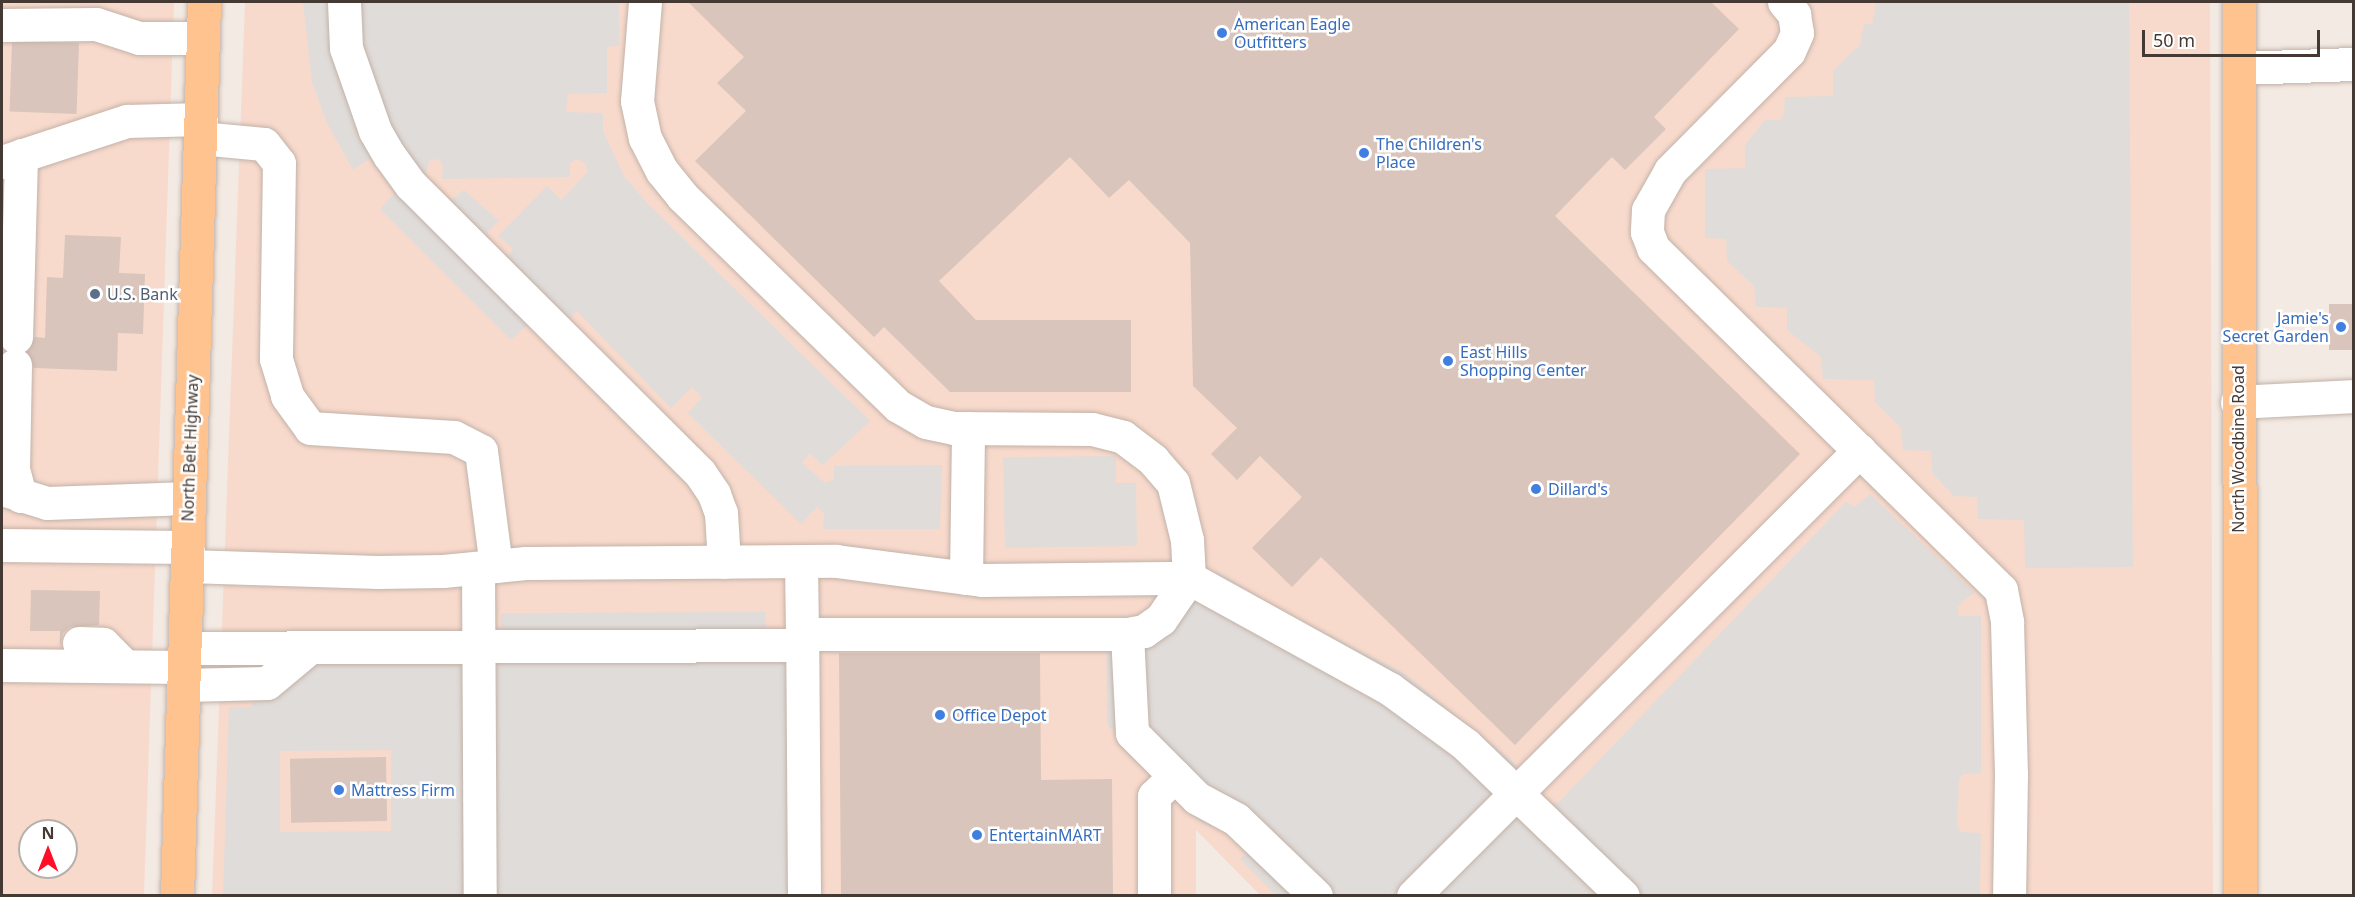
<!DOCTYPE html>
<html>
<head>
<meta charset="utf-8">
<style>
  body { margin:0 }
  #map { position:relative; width:2355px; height:897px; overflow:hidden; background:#f3eae3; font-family:"Noto Sans",sans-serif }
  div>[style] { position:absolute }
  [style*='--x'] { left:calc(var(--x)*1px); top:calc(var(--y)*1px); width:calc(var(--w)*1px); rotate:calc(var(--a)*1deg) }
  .commercial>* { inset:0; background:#f8dacc }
  .parking>* { inset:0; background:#e0dcd9 }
  .building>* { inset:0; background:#d9c5bb; transform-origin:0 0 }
  .roads { filter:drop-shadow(0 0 2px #c2b2a8) drop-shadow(0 0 2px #c2b2a8) }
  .minor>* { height:33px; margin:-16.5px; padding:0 16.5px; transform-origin:16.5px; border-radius:16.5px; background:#fff }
  .major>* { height:33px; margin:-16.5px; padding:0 16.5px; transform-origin:16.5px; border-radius:16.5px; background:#ffc390 }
  .dots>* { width:16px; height:16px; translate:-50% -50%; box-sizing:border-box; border:3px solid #fff; border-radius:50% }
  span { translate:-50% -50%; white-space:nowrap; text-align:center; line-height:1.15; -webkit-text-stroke:5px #fff; paint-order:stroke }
  .shop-label { font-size:16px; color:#366cbe }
  .left { translate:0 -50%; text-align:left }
  .right { translate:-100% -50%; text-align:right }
  .service-label { font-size:16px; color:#4e5e75 }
  .street-label { font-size:16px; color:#453933 }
  .frame { position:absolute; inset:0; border:3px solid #453933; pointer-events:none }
  .north { position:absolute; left:18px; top:819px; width:60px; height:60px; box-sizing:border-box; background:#fff; border:2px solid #b5b0ad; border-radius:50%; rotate:0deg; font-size:16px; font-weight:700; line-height:24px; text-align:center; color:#453933 }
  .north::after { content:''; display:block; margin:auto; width:21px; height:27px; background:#ff0e29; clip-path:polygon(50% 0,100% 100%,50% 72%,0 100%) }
  .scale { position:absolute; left:2142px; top:30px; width:178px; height:27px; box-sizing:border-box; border:3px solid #453933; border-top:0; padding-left:8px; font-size:18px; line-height:21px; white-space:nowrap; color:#453933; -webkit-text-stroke:4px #fff; paint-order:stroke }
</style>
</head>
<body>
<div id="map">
  <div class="commercial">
    <i style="clip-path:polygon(evenodd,2px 2px,174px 2px,144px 895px,2px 896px,2px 2px,30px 831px,66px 831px,66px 867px,30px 867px,30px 831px)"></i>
    <i style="clip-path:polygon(245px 2px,2210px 2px,2213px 895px,1260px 895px,1196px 830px,1196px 895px,212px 896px)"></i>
  </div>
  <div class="parking">
    <i style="clip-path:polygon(evenodd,303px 2px,619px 2px,619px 45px,607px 47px,607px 93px,568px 94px,566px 112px,603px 113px,603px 131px,624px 176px,647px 203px,870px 421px,823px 465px,810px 453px,802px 463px,825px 483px,834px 480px,834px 466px,942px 465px,940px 529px,823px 529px,824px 513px,817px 507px,801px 524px,688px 413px,702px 398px,692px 387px,671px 408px,577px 311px,571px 318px,528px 324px,511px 340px,380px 209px,395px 193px,369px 159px,353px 170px,327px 123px,312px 82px,303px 2px,439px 159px,443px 167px,442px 179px,570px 177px,570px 163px,577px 159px,585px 163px,588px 172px,561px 200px,547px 186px,498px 236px,512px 248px,511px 254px,503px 254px,488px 241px,488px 231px,499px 221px,464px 190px,449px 201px,425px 179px,429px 161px,439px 159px)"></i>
    <i style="clip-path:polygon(1876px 2px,2129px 2px,2133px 567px,2025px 568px,2024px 520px,1978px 519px,1977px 497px,1954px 496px,1932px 473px,1931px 451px,1903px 450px,1901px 428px,1875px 402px,1874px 380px,1823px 379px,1821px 357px,1787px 330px,1787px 308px,1756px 307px,1754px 286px,1727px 261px,1726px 239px,1705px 238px,1705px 169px,1745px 168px,1745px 145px,1765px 120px,1780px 120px,1784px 114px,1785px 97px,1833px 96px,1833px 70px,1860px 45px,1864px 24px,1872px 24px)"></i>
    <i style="clip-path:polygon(1116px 456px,1116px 483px,1136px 483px,1137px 546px,1005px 548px,1003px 457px)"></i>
    <i style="clip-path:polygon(1870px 494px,1974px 592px,1957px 607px,1959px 616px,1981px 616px,1981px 773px,1963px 774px,1959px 780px,1957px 825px,1961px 832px,1981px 833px,1980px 895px,1276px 895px,1240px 859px,1251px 848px,1230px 832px,1201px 823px,1107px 724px,1106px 622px,1143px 616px,1152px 603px,1218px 572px,1278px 609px,1404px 673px,1510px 759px,1549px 803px,1558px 803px,1846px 502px,1855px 507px)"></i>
    <i style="clip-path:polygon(evenodd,765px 612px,767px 633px,819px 635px,821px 895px,223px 896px,229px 707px,252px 707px,255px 634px,501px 633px,501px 613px,765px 612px,391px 750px,391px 831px,280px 832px,280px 751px,391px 750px)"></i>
  </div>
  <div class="building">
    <i style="clip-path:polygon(688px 2px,1711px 2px,1739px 29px,1654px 117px,1666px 129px,1625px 170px,1612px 157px,1555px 216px,1800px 454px,1515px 745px,1321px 557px,1292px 587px,1252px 548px,1302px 497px,1260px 456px,1237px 480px,1211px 454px,1237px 428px,1193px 386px,1190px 243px,1129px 180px,1109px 198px,1070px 157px,939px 281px,976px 320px,1131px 320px,1131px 392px,950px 392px,884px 327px,874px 337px,695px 161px,746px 111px,717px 83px,744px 57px)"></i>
    <i style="left:79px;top:43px;width:71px;height:67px;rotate:92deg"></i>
    <i style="clip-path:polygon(65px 235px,121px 237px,119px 273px,145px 274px,143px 334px,118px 333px,117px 371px,34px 368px,27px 351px,35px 337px,45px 338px,47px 277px,63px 278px)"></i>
    <i style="left:2329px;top:304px;width:25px;height:46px"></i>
    <i style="clip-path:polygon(31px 590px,100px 591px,99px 625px,70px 627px,63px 633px,60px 647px,60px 631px,30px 631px)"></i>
    <i style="clip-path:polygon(839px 653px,1040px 653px,1041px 780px,1112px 779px,1113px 896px,841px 896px)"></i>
    <i style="left:386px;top:757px;width:64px;height:96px;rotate:89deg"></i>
  </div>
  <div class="roads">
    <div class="minor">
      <i style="--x:344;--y:2;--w:46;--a:87.5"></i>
      <i style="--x:346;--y:48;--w:88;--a:70.7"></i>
      <i style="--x:375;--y:131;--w:28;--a:60"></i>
      <i style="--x:389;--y:155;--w:37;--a:54"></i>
      <i style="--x:411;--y:185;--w:408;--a:44.9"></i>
      <i style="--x:700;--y:473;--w:25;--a:56"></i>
      <i style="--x:714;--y:494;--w:20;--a:70"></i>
      <i style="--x:721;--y:513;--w:49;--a:86.5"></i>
      <i style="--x:645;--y:2;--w:99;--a:94.6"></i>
      <i style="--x:637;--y:101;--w:38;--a:78"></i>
      <i style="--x:645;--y:138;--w:37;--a:63"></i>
      <i style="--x:662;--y:171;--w:32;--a:51"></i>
      <i style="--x:682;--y:196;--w:301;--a:44.2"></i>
      <i style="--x:898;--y:406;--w:32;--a:30"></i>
      <i style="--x:926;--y:422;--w:29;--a:12"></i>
      <i style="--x:954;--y:428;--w:138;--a:0.4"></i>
      <i style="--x:1092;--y:429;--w:32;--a:14"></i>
      <i style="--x:1123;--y:437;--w:38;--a:37"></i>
      <i style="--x:1153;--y:460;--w:30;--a:49"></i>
      <i style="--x:1173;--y:483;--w:59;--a:76.2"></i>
      <i style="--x:1187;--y:540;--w:38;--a:87"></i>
      <i style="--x:1189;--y:578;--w:50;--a:124.3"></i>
      <i style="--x:1161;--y:619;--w:21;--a:145"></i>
      <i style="--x:1144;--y:631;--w:17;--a:170"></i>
      <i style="--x:1127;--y:634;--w:99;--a:87.1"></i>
      <i style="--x:1132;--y:733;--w:92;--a:45"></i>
      <i style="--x:1197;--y:798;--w:44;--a:28.3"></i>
      <i style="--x:1236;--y:819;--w:111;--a:43.9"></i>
      <i style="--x:1784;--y:2;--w:16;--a:50"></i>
      <i style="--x:1794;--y:14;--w:19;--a:81"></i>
      <i style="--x:1797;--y:33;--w:20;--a:114"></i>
      <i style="--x:1789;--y:51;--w:169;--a:134.8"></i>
      <i style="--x:1670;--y:171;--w:45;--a:119.4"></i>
      <i style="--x:1648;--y:210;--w:22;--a:93"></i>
      <i style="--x:1647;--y:232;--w:17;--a:69"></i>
      <i style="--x:1653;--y:248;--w:488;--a:44.5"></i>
      <i style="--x:2001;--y:590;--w:33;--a:79"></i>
      <i style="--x:2007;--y:622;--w:152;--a:88.5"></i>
      <i style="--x:2011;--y:774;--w:122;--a:90.9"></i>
      <i style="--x:2;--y:25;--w:94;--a:-0.6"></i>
      <i style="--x:96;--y:24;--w:45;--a:18"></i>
      <i style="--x:139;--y:38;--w:64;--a:0"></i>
      <i style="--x:2239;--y:68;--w:115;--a:-2"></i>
      <i style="--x:200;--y:138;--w:64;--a:5.4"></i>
      <i style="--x:264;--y:144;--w:24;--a:52"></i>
      <i style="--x:279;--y:163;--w:196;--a:90.9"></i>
      <i style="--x:276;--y:359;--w:39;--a:73"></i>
      <i style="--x:287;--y:396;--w:39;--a:54"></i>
      <i style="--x:310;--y:428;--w:144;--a:3.6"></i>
      <i style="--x:454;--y:437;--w:30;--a:27"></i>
      <i style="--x:481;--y:451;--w:116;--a:82.6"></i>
      <i style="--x:2;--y:162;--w:132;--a:-18.2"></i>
      <i style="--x:127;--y:121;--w:74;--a:-1.5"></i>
      <i style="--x:16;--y:337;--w:182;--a:-88.4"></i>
      <i style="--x:15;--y:365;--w:104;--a:91.1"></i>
      <i style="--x:13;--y:469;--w:28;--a:75"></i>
      <i style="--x:2237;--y:402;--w:117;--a:-2.9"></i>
      <i style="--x:2;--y:489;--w:47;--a:17.3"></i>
      <i style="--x:47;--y:503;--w:142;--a:-2"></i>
      <i style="--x:2;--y:545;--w:186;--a:0.6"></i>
      <i style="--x:801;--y:562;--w:72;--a:89.2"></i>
      <i style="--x:187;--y:566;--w:191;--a:1.8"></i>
      <i style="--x:378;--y:572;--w:65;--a:-0.9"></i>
      <i style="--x:443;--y:571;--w:83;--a:-5.5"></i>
      <i style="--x:526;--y:563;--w:310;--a:-0.4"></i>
      <i style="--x:836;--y:561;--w:147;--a:7.4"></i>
      <i style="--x:982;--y:580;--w:207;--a:-0.6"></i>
      <i style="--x:1189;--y:578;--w:230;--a:28.9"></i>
      <i style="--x:1390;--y:689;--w:93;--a:36.3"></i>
      <i style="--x:1465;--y:744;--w:219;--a:43.9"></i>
      <i style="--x:478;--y:568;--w:328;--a:89.7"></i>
      <i style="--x:966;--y:578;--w:150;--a:-89.2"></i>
      <i style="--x:79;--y:643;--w:24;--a:2"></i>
      <i style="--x:103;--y:644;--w:27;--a:45"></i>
      <i style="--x:185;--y:648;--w:617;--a:-0.28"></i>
      <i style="--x:2;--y:665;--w:182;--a:0.6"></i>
      <i style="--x:183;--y:685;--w:84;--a:-1.4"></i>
      <i style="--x:267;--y:683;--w:53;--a:-39.7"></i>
      <i style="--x:804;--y:896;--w:262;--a:-90.4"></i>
      <i style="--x:802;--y:634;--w:325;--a:0"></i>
      <i style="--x:1154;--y:896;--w:100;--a:-90"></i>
      <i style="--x:1154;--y:796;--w:29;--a:-44"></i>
      <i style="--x:1413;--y:896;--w:631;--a:-44.94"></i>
    </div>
    <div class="major">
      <i style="--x:2239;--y:2;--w:894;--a:89.94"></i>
      <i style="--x:177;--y:896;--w:894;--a:-88.27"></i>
    </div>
  </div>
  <div class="dots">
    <i style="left:1222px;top:33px;background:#3f7fe0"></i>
    <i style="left:1364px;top:153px;background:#3f7fe0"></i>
    <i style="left:95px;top:294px;background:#5c6f8a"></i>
    <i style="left:2341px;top:327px;background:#3f7fe0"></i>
    <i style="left:1448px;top:361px;background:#3f7fe0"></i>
    <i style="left:1536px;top:489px;background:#3f7fe0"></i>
    <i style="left:940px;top:715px;background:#3f7fe0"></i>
    <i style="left:339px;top:790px;background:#3f7fe0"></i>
    <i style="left:977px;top:835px;background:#3f7fe0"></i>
  </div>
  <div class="shop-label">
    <span class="left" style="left:1234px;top:33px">American Eagle<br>Outfitters</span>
    <span class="left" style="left:1376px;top:153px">The Children's<br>Place</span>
    <span class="right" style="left:2329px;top:327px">Jamie's<br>Secret Garden</span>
    <span class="left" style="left:1460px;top:361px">East Hills<br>Shopping Center</span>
    <span class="left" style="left:1548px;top:489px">Dillard's</span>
    <span class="left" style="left:952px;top:715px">Office Depot</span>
    <span class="left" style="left:351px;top:790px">Mattress Firm</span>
    <span class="left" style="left:989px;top:835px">EntertainMART</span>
  </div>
  <div class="service-label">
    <span class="left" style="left:107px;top:294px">U.S. Bank</span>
  </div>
  <div class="street-label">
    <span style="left:190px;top:448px;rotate:-88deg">North Belt Highway</span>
    <span style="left:2238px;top:449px;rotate:-90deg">North Woodbine Road</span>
  </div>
  <div class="frame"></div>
  <div class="north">N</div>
  <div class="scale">50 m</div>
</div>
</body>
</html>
